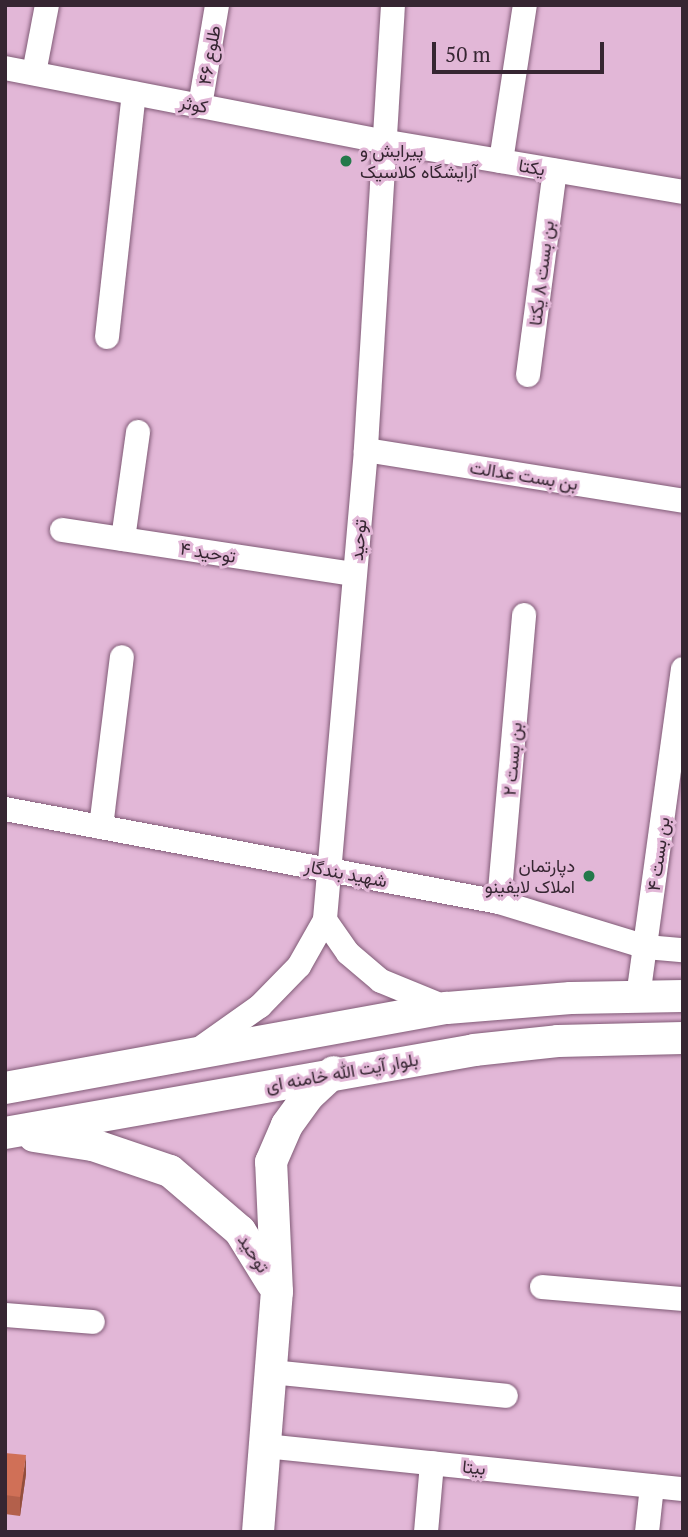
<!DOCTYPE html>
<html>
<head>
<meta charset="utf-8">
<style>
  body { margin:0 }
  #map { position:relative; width:688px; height:1537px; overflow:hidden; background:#e2b7d7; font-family:"PT Serif",Vazirmatn,serif }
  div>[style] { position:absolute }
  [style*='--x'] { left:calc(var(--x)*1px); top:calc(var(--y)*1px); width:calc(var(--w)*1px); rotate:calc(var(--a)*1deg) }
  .roads { filter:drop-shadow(0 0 2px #805a76) drop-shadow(0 0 2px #805a76) }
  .minor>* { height:24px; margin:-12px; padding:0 12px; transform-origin:12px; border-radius:12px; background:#fff }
  .major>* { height:32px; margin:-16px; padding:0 16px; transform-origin:16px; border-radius:16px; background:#fff }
  .wall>* { inset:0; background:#b3604b }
  .shaded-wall>* { inset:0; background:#924e3d }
  .building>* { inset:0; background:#d07057 }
  .dots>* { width:19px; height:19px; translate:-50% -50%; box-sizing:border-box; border:4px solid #e2b7d7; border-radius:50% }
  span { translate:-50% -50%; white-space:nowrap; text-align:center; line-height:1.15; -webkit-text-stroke:6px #e2b7d7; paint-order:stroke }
  .street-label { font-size:18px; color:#362632 }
  .poi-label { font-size:18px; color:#362632 }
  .left { translate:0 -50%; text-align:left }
  .right { translate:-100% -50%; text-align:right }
  .frame { position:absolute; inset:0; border:7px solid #362632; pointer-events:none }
  .scale { position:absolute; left:432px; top:42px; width:172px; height:32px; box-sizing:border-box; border:4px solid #362632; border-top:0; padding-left:9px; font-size:21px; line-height:24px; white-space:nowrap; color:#362632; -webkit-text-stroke:5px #e2b7d7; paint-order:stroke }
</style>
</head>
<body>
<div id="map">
  <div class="roads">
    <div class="minor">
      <i style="--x:393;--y:5;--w:446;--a:93.5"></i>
      <i style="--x:366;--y:450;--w:472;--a:95"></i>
      <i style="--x:325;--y:920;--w:40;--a:55.1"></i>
      <i style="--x:348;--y:953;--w:43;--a:40.3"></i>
      <i style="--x:381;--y:981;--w:71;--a:22.2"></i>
      <i style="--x:5;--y:68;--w:384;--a:11"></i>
      <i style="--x:382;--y:141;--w:305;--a:9.6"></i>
      <i style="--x:34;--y:73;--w:69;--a:-79.2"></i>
      <i style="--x:200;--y:106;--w:102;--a:-80.4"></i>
      <i style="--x:501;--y:161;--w:158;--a:-81.3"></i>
      <i style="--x:107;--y:337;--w:245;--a:-83.7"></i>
      <i style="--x:528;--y:375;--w:206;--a:-82.5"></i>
      <i style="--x:366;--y:450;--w:321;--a:9.1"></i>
      <i style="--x:62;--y:530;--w:295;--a:8.6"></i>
      <i style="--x:123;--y:539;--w:108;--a:-82"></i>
      <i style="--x:5;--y:809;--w:503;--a:10.66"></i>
      <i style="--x:499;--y:902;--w:154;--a:17"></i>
      <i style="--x:646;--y:947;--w:37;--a:5"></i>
      <i style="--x:101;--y:827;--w:171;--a:-83"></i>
      <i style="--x:499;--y:902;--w:288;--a:-85"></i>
      <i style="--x:638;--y:997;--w:331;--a:-82.2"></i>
      <i style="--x:195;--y:1052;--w:80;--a:-35.3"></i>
      <i style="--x:260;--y:1006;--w:56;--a:-45.7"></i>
      <i style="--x:299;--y:966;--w:53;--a:-60.5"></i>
      <i style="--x:542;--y:1287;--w:142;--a:4.9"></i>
      <i style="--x:5;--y:1315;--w:88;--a:4.5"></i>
      <i style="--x:271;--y:1372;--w:236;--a:5.8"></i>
      <i style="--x:265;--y:1446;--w:420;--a:5.9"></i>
      <i style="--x:426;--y:1532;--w:69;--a:-85"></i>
      <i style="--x:647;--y:1532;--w:46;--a:-83.8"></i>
    </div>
    <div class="major">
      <i style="--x:5;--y:1088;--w:449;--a:-10.3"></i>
      <i style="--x:447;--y:1008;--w:124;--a:-4.6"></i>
      <i style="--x:571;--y:998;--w:112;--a:-1"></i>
      <i style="--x:5;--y:1133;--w:476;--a:-10"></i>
      <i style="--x:474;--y:1050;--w:84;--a:-6.1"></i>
      <i style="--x:558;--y:1041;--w:125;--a:-1.4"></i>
      <i style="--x:34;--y:1136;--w:60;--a:8.7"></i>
      <i style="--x:93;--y:1145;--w:81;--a:18.7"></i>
      <i style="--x:170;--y:1171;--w:92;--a:40.6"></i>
      <i style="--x:240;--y:1231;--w:61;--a:58.4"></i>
      <i style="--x:258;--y:1532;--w:241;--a:-85.5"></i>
      <i style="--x:277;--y:1292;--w:130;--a:-92.6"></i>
      <i style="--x:271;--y:1162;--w:40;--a:-66.6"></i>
      <i style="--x:287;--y:1125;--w:36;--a:-54"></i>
      <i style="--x:308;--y:1096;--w:35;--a:-43"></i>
    </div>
  </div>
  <div class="wall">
    <i style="clip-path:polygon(5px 1453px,26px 1474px,20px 1516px,5px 1514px)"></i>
  </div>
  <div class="shaded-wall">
    <i style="clip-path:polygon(26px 1455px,26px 1474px,20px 1516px,20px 1497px)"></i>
  </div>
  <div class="building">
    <i style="clip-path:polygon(5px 1453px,26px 1455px,20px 1497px,5px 1495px)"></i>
  </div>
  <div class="dots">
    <i style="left:346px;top:161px;background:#24794b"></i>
    <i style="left:589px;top:876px;background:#24794b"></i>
  </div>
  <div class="street-label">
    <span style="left:209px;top:55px;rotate:-80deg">طلوع ۴۶</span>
    <span style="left:194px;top:104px;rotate:11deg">کوثر</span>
    <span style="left:532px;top:167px;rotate:10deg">یکتا</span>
    <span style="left:541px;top:273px;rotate:-83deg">بن بست ۸ یکتا</span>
    <span style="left:524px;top:475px;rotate:9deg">بن بست عدالت</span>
    <span style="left:358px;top:540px;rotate:-85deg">توحید</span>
    <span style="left:208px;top:552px;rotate:9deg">توحید ۴</span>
    <span style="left:512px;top:759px;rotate:-85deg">بن بست ۲</span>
    <span style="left:658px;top:854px;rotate:-82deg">بن بست ۴</span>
    <span style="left:346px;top:873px;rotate:11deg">شهید بندگار</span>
    <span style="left:342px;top:1072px;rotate:-10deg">بلوار آیت الله خامنه ای</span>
    <span style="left:254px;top:1253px;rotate:57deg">توحید</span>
    <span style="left:474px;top:1467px;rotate:6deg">بیتا</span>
  </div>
  <div class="poi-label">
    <span class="left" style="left:360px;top:161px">پیرایش و<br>آرایشگاه کلاسیک</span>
    <span class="right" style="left:575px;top:876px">دپارتمان<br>املاک لایفینو</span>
  </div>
  <div class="frame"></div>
  <div class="scale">50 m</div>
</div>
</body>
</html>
